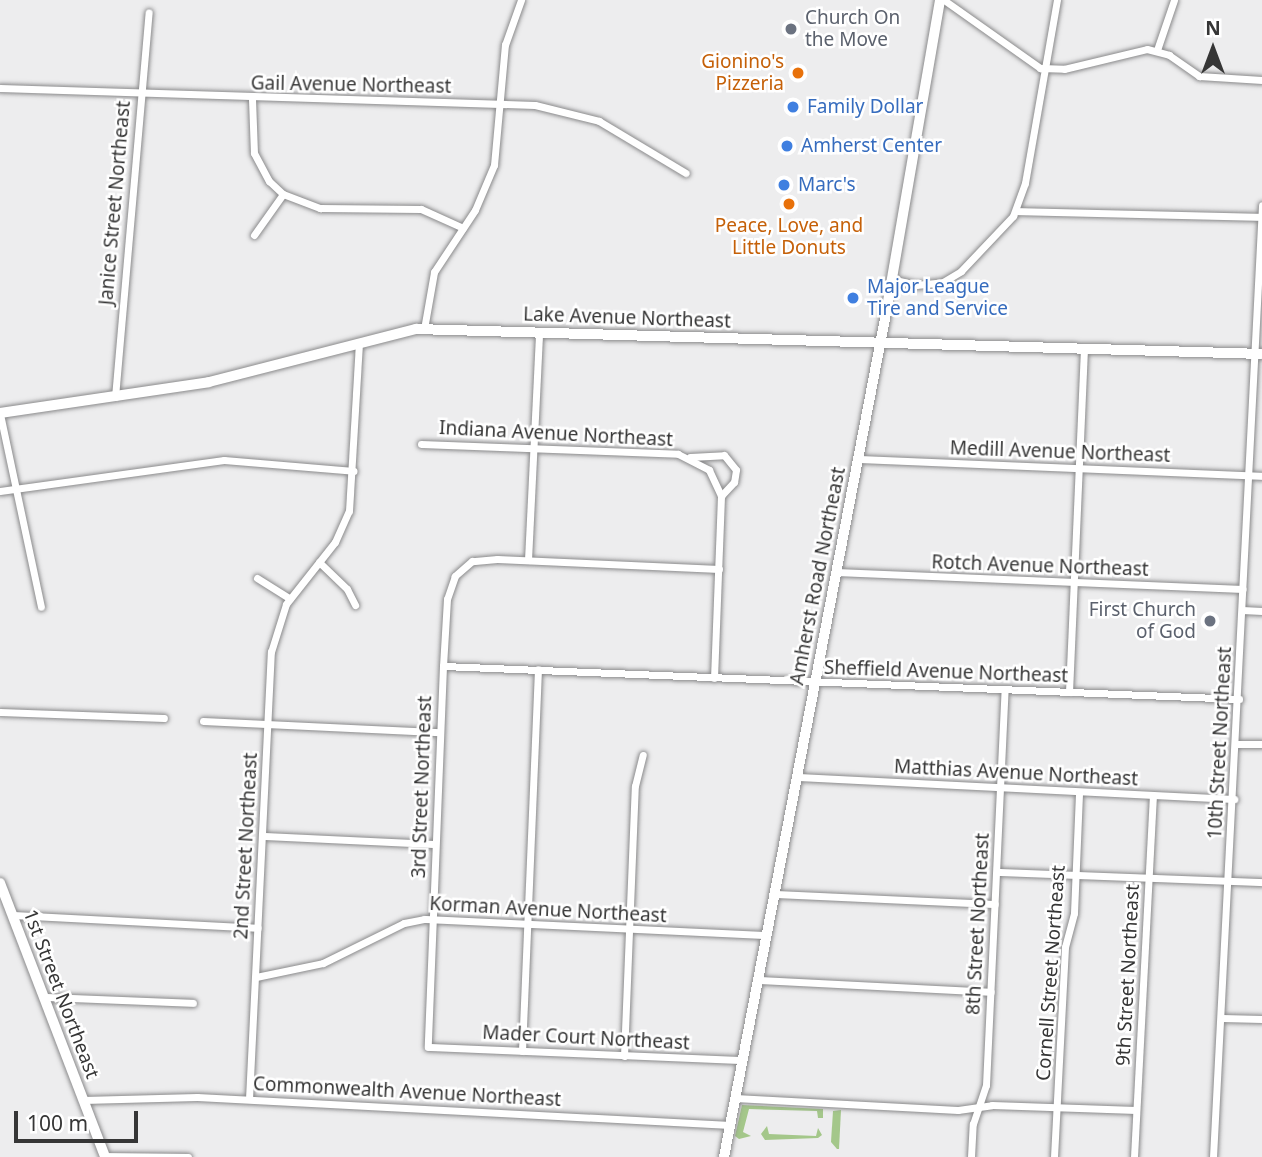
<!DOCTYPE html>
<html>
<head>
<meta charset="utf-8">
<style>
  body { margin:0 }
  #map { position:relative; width:1262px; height:1157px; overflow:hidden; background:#ededee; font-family:"Noto Sans",sans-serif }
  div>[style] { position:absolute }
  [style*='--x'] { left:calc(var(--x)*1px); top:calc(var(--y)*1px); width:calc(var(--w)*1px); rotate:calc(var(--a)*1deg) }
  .green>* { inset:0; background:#a4c78a }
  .roads { filter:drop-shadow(0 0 2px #8a8a8b) drop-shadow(0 0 2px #8a8a8b) }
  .street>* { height:7px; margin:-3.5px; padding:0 3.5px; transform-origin:3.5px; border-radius:3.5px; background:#fff }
  .secondary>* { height:10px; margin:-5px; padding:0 5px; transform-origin:5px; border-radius:5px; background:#fff }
  .dots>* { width:19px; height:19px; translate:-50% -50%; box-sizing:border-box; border:4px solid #fff; border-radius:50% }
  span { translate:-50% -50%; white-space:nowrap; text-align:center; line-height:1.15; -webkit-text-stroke:5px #fff; paint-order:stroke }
  .worship-label { font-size:19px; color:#5b616d }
  .left { translate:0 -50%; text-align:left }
  .right { translate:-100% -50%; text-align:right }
  .food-label { font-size:19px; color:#c56008 }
  .street-label { font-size:19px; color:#363636 }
  .shop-label { font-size:19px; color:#366cbe }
  .north { position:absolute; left:1178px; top:14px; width:70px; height:70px; -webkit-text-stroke:5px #fff; paint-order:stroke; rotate:0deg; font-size:19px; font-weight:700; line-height:28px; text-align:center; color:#363636 }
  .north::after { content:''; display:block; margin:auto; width:24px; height:32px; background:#363636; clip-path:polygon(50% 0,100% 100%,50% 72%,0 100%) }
  .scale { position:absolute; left:14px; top:1111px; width:124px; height:32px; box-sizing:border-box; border:4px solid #363636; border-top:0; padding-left:9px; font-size:21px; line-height:24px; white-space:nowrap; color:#363636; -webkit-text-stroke:5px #fff; paint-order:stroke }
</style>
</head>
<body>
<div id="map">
  <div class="green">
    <i style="clip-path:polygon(742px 1105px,823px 1109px,823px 1118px,818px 1118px,817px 1111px,749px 1109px,743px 1132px,751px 1136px,739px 1139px,735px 1136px)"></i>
    <i style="clip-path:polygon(841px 1110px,839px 1149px,837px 1149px,831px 1142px,833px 1111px)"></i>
    <i style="clip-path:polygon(767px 1126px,769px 1134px,816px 1136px,818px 1128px,822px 1135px,818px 1138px,765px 1140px,761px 1134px)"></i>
  </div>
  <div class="roads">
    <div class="street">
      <i style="--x:944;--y:0;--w:118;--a:35.3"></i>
      <i style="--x:1040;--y:68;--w:24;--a:2"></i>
      <i style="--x:1064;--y:69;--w:85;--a:-13.5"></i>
      <i style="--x:1147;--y:49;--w:23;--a:15"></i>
      <i style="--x:1169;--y:55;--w:37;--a:35"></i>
      <i style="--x:1199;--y:76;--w:63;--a:3.6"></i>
      <i style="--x:1157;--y:50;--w:53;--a:-71.2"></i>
      <i style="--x:0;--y:88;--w:535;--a:1.82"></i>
      <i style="--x:535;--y:105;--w:66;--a:14"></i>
      <i style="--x:599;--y:121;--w:101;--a:30.9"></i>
      <i style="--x:252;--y:99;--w:54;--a:87.9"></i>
      <i style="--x:254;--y:153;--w:32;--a:62"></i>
      <i style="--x:269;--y:181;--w:19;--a:43"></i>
      <i style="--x:283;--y:194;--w:40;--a:21"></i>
      <i style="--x:320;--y:208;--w:101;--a:0.6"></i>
      <i style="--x:421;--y:209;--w:46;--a:24.3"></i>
      <i style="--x:1016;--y:211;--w:246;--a:1.4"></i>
      <i style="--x:254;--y:235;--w:50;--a:-54.7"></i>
      <i style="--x:891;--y:279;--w:26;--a:13"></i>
      <i style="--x:916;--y:285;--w:27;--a:-6"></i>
      <i style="--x:943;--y:282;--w:21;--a:-31"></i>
      <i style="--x:961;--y:271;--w:76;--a:-46.6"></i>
      <i style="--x:1013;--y:216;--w:35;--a:-70"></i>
      <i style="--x:1025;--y:183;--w:186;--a:-80.1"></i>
      <i style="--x:424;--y:329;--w:58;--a:-80"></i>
      <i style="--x:434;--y:272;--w:74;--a:-56.5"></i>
      <i style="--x:475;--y:210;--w:49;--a:-67.1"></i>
      <i style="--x:494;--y:165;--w:121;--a:-84.8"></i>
      <i style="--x:505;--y:45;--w:48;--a:-70.4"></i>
      <i style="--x:115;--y:397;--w:386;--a:-85"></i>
      <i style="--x:0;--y:414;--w:197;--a:78"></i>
      <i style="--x:421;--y:444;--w:257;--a:2.2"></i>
      <i style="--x:678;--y:454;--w:35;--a:27"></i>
      <i style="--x:709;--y:470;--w:29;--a:65"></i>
      <i style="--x:690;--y:457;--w:34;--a:-3"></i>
      <i style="--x:724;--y:455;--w:19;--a:51"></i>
      <i style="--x:736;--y:470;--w:12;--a:99"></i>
      <i style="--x:734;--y:482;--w:19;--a:133"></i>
      <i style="--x:721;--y:496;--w:182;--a:92.2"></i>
      <i style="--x:857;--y:459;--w:405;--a:2.4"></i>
      <i style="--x:0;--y:491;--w:226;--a:-7.9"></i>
      <i style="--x:224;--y:460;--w:130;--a:4.8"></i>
      <i style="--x:528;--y:560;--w:228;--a:-87.2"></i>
      <i style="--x:319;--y:562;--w:39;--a:44"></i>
      <i style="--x:347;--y:589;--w:18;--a:63"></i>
      <i style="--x:719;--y:569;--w:222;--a:-177.4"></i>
      <i style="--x:497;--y:559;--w:25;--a:175"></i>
      <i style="--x:472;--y:561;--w:23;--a:139"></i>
      <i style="--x:455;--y:576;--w:24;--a:109"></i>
      <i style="--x:447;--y:599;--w:67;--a:93.4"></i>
      <i style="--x:443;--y:666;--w:381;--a:92.3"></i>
      <i style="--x:428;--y:1047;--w:314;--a:2.4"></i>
      <i style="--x:836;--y:572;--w:407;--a:2.4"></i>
      <i style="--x:257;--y:578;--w:39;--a:32"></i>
      <i style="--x:1242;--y:610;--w:20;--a:3"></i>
      <i style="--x:443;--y:666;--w:797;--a:2.37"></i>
      <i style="--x:1069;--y:692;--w:343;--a:-87.5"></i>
      <i style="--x:0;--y:712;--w:164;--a:2.1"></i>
      <i style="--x:203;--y:721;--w:237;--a:2.7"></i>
      <i style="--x:1237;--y:744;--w:25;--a:0"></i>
      <i style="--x:797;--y:777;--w:438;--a:2.9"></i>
      <i style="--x:263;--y:836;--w:172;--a:2.7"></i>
      <i style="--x:997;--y:872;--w:265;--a:2.2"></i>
      <i style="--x:774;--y:894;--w:221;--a:2.6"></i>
      <i style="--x:12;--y:915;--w:246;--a:3"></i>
      <i style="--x:256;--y:977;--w:68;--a:-11.8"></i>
      <i style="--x:323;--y:963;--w:90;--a:-26.3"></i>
      <i style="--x:404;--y:923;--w:20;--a:-11"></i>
      <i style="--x:424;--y:919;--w:342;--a:2.7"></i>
      <i style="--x:758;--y:980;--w:233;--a:2.9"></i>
      <i style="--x:44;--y:997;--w:149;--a:2.3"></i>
      <i style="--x:1222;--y:1018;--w:40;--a:1.4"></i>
      <i style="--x:522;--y:1051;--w:382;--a:-87.6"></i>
      <i style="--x:624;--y:1056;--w:270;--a:-87.7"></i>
      <i style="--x:635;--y:786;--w:32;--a:-76"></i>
      <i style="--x:735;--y:1098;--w:223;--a:3.1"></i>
      <i style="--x:958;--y:1110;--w:34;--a:-8"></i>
      <i style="--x:992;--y:1105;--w:144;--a:2"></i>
      <i style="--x:249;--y:1099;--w:448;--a:-87.2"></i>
      <i style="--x:271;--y:652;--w:50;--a:-72.6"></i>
      <i style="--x:286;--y:604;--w:79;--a:-51.7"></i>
      <i style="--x:335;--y:542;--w:34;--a:-66"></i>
      <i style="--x:349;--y:511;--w:168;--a:-86.6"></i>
      <i style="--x:83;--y:1100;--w:114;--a:-1.5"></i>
      <i style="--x:197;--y:1097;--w:534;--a:3.01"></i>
      <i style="--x:104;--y:1156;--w:84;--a:0.7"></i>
      <i style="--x:971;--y:1157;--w:33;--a:-87"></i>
      <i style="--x:973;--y:1124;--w:41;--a:-71.6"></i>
      <i style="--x:986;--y:1085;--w:396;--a:-87.3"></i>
      <i style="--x:1054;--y:1157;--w:210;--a:-87"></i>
      <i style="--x:1065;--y:947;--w:35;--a:-75"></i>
      <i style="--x:1074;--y:913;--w:121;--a:-87.6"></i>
      <i style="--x:1134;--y:1157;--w:361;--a:-87"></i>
      <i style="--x:1213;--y:1157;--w:953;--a:-87.05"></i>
    </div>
    <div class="secondary">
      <i style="--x:0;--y:413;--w:211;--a:-8.4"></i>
      <i style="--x:209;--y:382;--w:214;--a:-14.4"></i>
      <i style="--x:416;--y:329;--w:846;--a:1.69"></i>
      <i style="--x:0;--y:883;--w:293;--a:69"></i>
      <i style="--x:724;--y:1157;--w:859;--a:-79.13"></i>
      <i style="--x:886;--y:313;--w:318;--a:-80.2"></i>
    </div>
  </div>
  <div class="dots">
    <i style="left:791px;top:29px;background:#6b7280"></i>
    <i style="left:798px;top:73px;background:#e8710a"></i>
    <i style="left:793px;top:107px;background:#3f7fe0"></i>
    <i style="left:787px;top:146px;background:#3f7fe0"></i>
    <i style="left:784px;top:185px;background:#3f7fe0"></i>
    <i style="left:789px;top:204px;background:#e8710a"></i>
    <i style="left:853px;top:298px;background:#3f7fe0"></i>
    <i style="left:1210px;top:621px;background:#6b7280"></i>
  </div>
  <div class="worship-label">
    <span class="left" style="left:805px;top:29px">Church On<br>the Move</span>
    <span class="right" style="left:1196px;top:621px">First Church<br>of God</span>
  </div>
  <div class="food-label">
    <span class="right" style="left:784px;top:73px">Gionino's<br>Pizzeria</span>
    <span style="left:789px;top:237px">Peace, Love, and<br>Little Donuts</span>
  </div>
  <div class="street-label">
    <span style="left:351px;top:85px;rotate:1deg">Gail Avenue Northeast</span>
    <span style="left:115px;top:203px;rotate:-85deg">Janice Street Northeast</span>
    <span style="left:627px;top:318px;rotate:2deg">Lake Avenue Northeast</span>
    <span style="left:556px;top:434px;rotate:3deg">Indiana Avenue Northeast</span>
    <span style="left:1060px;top:452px;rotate:2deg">Medill Avenue Northeast</span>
    <span style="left:1040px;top:566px;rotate:2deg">Rotch Avenue Northeast</span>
    <span style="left:818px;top:576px;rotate:-79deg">Amherst Road Northeast</span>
    <span style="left:946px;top:672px;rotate:2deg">Sheffield Avenue Northeast</span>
    <span style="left:1220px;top:743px;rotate:-87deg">10th Street Northeast</span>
    <span style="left:1016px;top:773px;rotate:3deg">Matthias Avenue Northeast</span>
    <span style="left:422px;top:787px;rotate:-88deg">3rd Street Northeast</span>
    <span style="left:246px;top:846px;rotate:-87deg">2nd Street Northeast</span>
    <span style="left:548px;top:910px;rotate:3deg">Korman Avenue Northeast</span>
    <span style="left:978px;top:924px;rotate:-87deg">8th Street Northeast</span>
    <span style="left:1051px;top:973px;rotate:-86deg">Cornell Street Northeast</span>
    <span style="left:1128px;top:975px;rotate:-87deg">9th Street Northeast</span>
    <span style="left:61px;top:994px;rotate:69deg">1st Street Northeast</span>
    <span style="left:586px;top:1038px;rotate:3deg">Mader Court Northeast</span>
    <span style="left:407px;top:1092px;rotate:3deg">Commonwealth Avenue Northeast</span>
  </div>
  <div class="shop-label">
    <span class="left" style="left:807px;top:107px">Family Dollar</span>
    <span class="left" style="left:801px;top:146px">Amherst Center</span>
    <span class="left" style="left:798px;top:185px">Marc's</span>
    <span class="left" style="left:867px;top:298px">Major League<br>Tire and Service</span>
  </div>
  <div class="north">N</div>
  <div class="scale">100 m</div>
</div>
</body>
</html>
